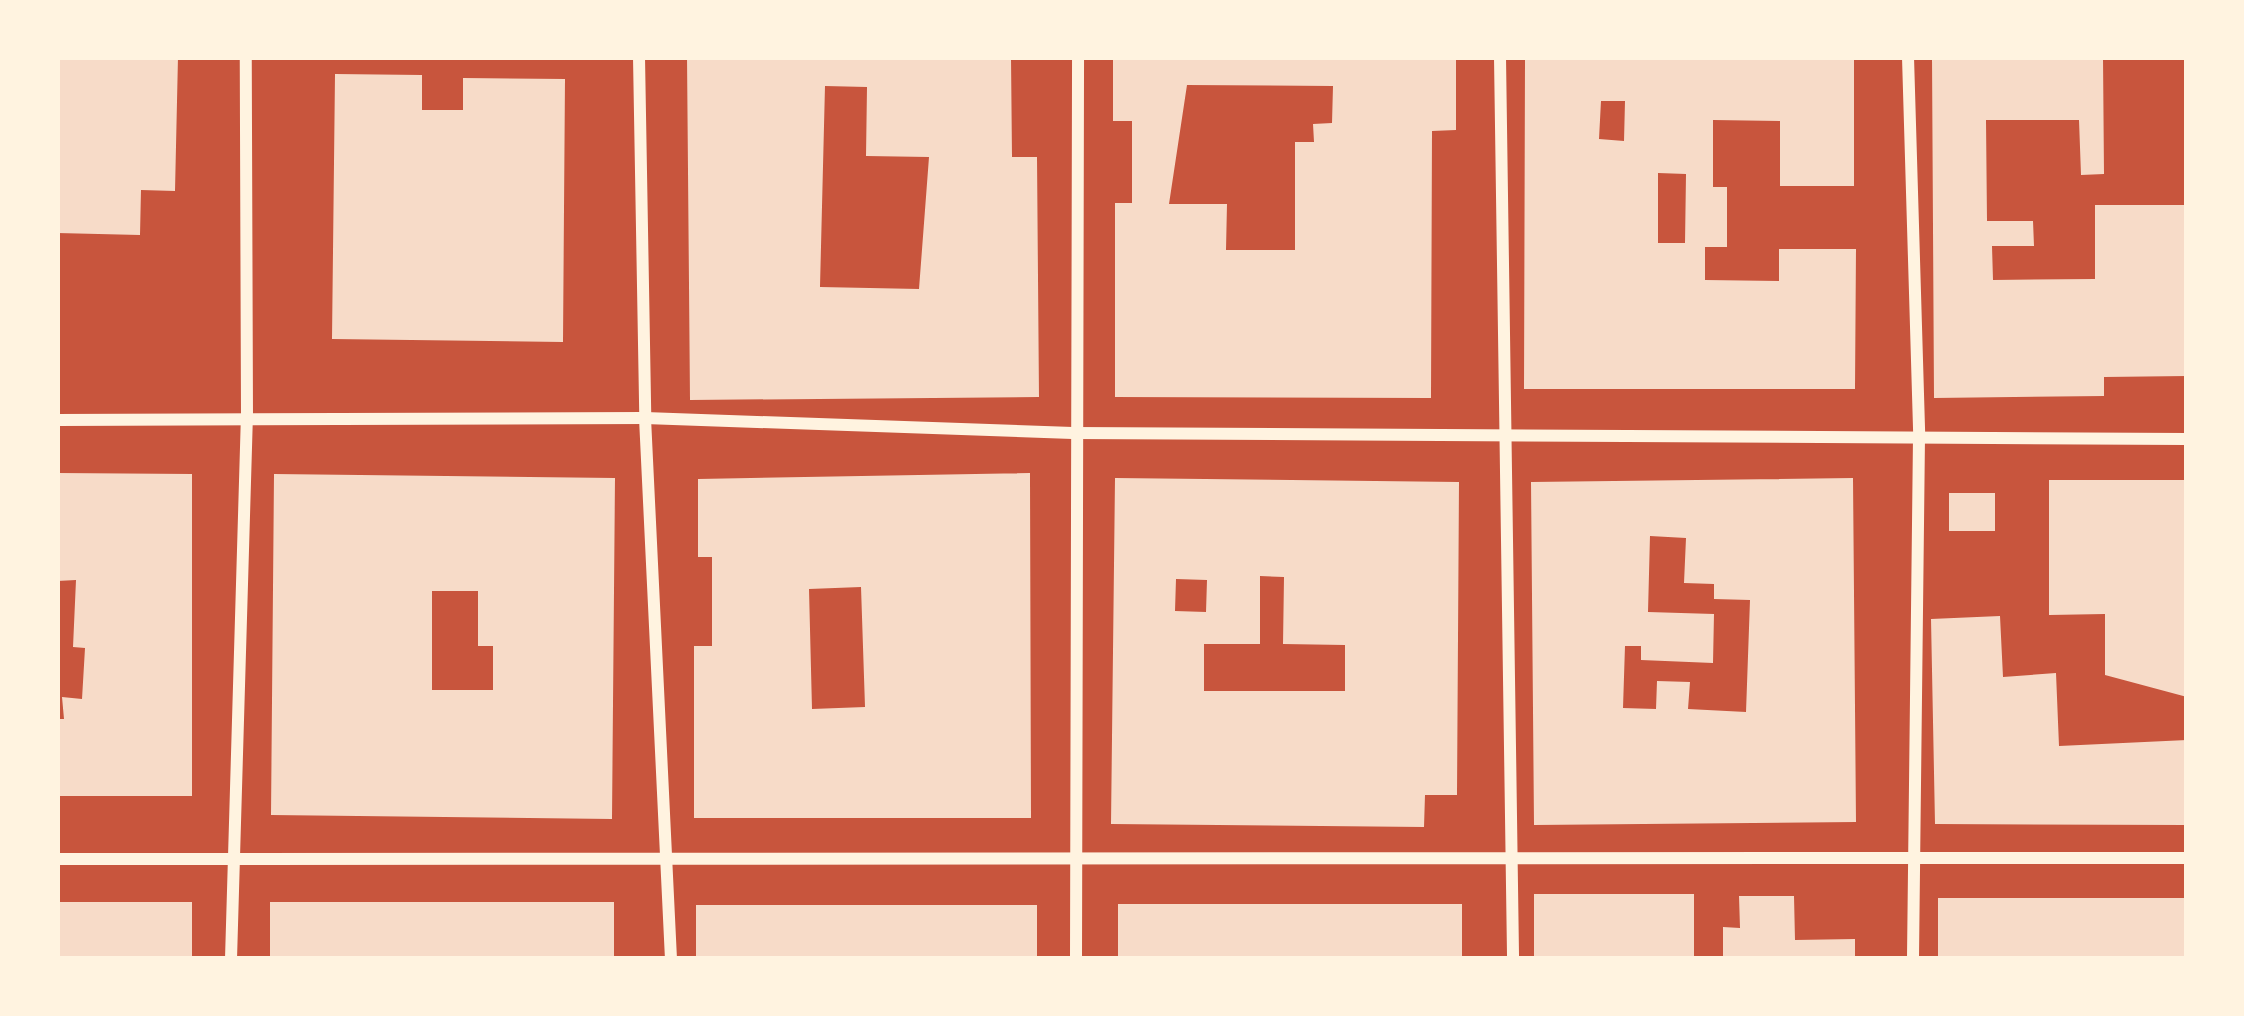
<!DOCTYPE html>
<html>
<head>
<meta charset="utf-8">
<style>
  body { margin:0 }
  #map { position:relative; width:2244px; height:1016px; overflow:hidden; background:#c8553d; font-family:Rubik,sans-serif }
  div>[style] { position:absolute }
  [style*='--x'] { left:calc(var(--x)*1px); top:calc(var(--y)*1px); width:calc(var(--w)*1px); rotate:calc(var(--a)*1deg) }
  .building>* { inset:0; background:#f7dbc8; transform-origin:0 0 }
  .minor>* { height:12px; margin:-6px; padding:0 6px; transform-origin:6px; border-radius:6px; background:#fff3e0 }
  span { translate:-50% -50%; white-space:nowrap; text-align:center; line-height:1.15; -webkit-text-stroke:12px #fff3e0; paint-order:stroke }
  .frame { position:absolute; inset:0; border:60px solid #fff3e0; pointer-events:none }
</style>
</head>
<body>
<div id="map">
  <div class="building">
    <i style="clip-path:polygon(57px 57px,178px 57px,175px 191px,141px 190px,140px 235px,57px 233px)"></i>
    <i style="clip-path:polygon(evenodd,687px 57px,1011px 57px,1012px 157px,1037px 157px,1039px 397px,690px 400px,687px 57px,825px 86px,867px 87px,866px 156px,929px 157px,919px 289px,820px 287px,825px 86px)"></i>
    <i style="clip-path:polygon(evenodd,1113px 57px,1456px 57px,1456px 130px,1432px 131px,1431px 398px,1115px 397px,1115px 203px,1132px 203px,1132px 121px,1113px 121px,1113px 57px,1187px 85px,1333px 86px,1332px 123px,1313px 124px,1314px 142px,1295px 142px,1295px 250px,1226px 250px,1227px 204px,1169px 204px,1187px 85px)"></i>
    <i style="clip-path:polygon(evenodd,1525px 57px,1854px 57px,1854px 186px,1780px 186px,1780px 121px,1713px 120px,1713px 187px,1727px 187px,1727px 247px,1705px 247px,1705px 280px,1779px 281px,1779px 249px,1856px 249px,1855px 389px,1524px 389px,1525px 57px,1601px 101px,1625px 101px,1624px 141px,1599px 139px,1601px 101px,1525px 57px,1658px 173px,1686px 174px,1685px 243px,1658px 243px,1658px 173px)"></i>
    <i style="clip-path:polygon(1932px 57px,2103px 57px,2104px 174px,2081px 175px,2079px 120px,1986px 120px,1987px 221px,2033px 221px,2034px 246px,1992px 246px,1993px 280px,2095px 279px,2095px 205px,2187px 205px,2187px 376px,2104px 377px,2104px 396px,1934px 398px)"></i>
    <i style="clip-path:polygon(335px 74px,422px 75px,422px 110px,463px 110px,463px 78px,565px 79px,563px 342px,332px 339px)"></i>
    <i style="clip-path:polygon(57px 473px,192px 474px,192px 796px,57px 796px,57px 719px,64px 719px,62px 697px,82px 699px,85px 648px,73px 647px,76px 580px,57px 581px)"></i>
    <i style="clip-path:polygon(evenodd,1030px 473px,1031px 818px,694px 818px,694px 646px,712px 646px,712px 557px,698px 557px,698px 479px,1030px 473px,861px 587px,865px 707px,812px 709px,809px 589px,861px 587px)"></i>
    <i style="clip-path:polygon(evenodd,274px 474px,615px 478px,612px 819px,271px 815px,274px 474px,432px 591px,478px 591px,478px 646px,493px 646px,493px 690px,432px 690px,432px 591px)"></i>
    <i style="clip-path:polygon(evenodd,1115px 478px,1459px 482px,1457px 795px,1425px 795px,1424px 827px,1111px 824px,1115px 478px,1260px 576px,1284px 577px,1283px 644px,1345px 645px,1345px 691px,1204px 691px,1204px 644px,1260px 644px,1260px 576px,1115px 478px,1176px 579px,1207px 580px,1206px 612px,1175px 611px,1176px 579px)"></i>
    <i style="clip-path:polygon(evenodd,1853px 478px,1856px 822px,1534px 825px,1531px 482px,1853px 478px,1650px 536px,1686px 538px,1684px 583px,1714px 584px,1714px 599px,1750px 600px,1746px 712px,1688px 709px,1690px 682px,1657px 681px,1656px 709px,1623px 708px,1625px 646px,1641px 646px,1641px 660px,1713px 663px,1714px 614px,1648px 612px,1650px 536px)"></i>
    <i style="clip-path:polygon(2049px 480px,2187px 480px,2187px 697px,2105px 675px,2105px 614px,2049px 615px)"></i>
    <i style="left:1995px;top:493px;width:38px;height:46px;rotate:90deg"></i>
    <i style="clip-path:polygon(2000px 616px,2003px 677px,2056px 673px,2059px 746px,2187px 740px,2187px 825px,1935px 824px,1931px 619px)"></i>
    <i style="left:1694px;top:894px;width:65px;height:160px;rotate:90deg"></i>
    <i style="clip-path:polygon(1739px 896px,1794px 896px,1795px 940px,1855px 939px,1855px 959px,1723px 959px,1723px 927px,1740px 928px)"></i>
    <i style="left:1938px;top:898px;width:249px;height:61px"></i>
    <i style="left:57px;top:902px;width:135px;height:57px"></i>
    <i style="left:270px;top:902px;width:344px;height:57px"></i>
    <i style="left:1462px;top:904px;width:55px;height:344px;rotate:90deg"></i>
    <i style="left:696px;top:905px;width:341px;height:54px"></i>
  </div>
  <div class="minor">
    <i style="--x:639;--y:57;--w:361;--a:89"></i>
    <i style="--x:645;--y:418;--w:542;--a:87.25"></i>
    <i style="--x:1500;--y:57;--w:902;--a:89.17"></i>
    <i style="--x:1908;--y:57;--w:380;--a:88.3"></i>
    <i style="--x:1919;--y:437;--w:522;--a:90.66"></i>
    <i style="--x:57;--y:420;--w:588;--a:-0.19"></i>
    <i style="--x:645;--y:418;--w:428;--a:2"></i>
    <i style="--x:1073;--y:433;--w:1114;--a:0.31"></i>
    <i style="--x:57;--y:859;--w:2130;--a:-0.03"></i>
    <i style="--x:231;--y:959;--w:544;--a:-88.32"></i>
    <i style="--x:247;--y:415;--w:358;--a:-90.2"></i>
    <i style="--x:1076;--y:959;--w:902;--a:-89.87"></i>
  </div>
  <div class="frame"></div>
</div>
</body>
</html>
